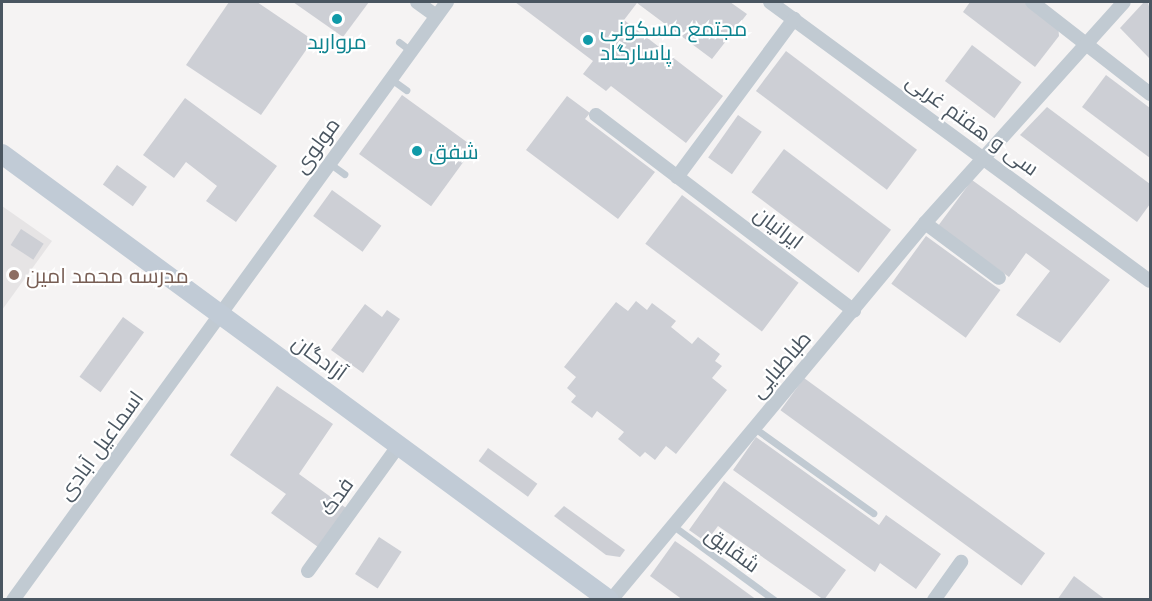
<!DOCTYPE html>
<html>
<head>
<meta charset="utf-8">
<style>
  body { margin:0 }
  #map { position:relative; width:1152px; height:601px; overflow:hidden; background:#f5f3f3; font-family:Quicksand,Cairo,sans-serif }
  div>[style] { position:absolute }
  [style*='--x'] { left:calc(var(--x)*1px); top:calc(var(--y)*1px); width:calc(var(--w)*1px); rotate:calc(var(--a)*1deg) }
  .education>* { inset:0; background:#e6e4e5 }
  .building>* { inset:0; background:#cdcfd5; transform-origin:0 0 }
  .lane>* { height:7px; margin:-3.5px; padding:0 3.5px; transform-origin:3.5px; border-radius:3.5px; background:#c1cad2 }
  .street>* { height:14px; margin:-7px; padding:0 7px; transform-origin:7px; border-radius:7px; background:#c1cad2 }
  .secondary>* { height:20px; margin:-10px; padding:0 10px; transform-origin:10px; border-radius:10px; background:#c1cbd6 }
  .dots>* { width:16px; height:16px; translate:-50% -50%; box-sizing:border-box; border:3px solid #fff; border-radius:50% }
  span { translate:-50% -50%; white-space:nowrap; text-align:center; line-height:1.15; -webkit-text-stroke:4.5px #fff; paint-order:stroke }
  .culture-label { font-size:21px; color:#0d838f }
  .left { translate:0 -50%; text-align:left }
  .street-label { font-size:21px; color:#4a5661 }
  .education-label { font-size:21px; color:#785e54 }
  .frame { position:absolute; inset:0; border:3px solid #4a5661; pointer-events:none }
</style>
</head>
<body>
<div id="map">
  <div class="education">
    <i style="clip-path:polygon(2px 206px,52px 241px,2px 310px)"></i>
  </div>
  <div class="building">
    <i style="clip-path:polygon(229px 2px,257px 2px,313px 40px,261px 115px,186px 65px)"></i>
    <i style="clip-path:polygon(293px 2px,369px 2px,343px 37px)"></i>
    <i style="clip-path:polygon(515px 2px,730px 2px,747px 14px,712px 59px,637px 3px,624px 20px,723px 96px,686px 143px,611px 86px,606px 91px,583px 74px,593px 61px)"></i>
    <i style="clip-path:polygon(970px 2px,1027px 2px,1058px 25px,1059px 36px,1035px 67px,963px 12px)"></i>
    <i style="clip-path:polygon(1144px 2px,1148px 2px,1150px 11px,1150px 59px,1120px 28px)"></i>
    <i style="left:972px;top:45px;width:62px;height:45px;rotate:37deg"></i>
    <i style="left:786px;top:51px;width:164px;height:50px;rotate:37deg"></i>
    <i style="clip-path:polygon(1106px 75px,1150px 108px,1150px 158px,1082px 107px)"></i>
    <i style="left:402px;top:95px;width:89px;height:73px;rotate:36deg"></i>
    <i style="clip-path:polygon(567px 96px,590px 113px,585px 119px,655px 172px,618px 219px,526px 150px)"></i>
    <i style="clip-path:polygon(185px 98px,277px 166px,236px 222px,206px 201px,217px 186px,186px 162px,174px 178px,143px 155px)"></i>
    <i style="clip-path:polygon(1047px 107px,1150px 184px,1150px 204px,1137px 222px,1020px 135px)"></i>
    <i style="left:738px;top:115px;width:29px;height:52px;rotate:35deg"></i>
    <i style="left:784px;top:149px;width:134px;height:54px;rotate:37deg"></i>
    <i style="left:117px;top:165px;width:37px;height:24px;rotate:36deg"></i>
    <i style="clip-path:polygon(972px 180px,1110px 280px,1060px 343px,1016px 315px,1050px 271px,1026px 253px,1009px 277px,938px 226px)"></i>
    <i style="left:332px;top:190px;width:61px;height:32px;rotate:36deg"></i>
    <i style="left:682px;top:195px;width:146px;height:61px;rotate:37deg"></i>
    <i style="left:21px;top:229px;width:27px;height:19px;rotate:33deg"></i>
    <i style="left:926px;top:236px;width:92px;height:59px;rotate:36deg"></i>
    <i style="clip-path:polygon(636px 301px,647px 310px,652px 303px,676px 321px,671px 327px,692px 344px,698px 337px,720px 354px,715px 361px,722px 366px,712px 378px,727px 390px,676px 454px,666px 446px,655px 460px,645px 452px,640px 457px,618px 439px,624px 432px,597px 411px,592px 418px,571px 402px,576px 396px,567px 388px,576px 377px,564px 367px,616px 302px,628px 311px)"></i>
    <i style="clip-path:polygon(365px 304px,382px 317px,387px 310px,400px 319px,363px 373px,331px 350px)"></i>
    <i style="left:123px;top:317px;width:26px;height:74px;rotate:36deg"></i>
    <i style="left:804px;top:378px;width:298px;height:40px;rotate:36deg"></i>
    <i style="clip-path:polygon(277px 386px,333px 424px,299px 474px,346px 508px,318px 547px,271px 513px,286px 494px,230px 455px)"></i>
    <i style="clip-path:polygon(756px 437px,879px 525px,886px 515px,941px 554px,916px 589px,880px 563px,875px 572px,733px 470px)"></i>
    <i style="left:488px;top:448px;width:61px;height:16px;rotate:36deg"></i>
    <i style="clip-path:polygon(724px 481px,846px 570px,824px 600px,718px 526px,706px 542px,689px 530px)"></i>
    <i style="clip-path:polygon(564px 506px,625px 550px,620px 557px,606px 555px,554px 516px)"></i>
    <i style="left:379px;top:537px;width:27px;height:44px;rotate:33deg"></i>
    <i style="clip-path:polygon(675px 541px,691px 552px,757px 600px,683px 600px,650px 576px)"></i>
    <i style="clip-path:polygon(1074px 576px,1106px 600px,1057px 600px)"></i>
  </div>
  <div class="lane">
    <i style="--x:399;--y:42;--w:15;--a:37"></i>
    <i style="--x:391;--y:79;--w:19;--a:36"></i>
    <i style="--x:329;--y:163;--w:19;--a:36"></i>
    <i style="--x:753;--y:427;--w:148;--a:35.6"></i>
    <i style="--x:672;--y:525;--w:127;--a:36.3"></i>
  </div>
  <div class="street">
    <i style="--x:417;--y:2;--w:24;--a:36"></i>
    <i style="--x:770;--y:2;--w:471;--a:36.3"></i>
    <i style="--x:1032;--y:2;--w:150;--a:37.9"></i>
    <i style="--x:596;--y:115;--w:324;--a:37.2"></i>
    <i style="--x:677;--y:177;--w:197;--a:-53.5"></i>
    <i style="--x:925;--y:223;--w:92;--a:36.6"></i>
    <i style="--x:308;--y:571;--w:155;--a:-54.2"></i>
    <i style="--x:13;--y:600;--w:739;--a:-54.03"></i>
    <i style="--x:611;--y:600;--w:491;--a:-50.2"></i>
    <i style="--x:925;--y:223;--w:297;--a:-48"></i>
    <i style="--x:934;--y:600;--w:47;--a:-54.6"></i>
  </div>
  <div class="secondary">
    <i style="--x:2;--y:154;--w:753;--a:36.31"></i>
  </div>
  <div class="dots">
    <i style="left:337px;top:19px;background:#0f9aa8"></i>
    <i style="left:588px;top:40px;background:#0f9aa8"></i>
    <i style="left:417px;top:151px;background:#0f9aa8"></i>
    <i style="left:14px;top:275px;background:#8d6e63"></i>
  </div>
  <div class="culture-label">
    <span class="left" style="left:600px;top:40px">مجتمع مسکونی<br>پاسارگاد</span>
    <span style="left:337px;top:41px">مروارید</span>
    <span class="left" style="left:429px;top:151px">شفق</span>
  </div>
  <div class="street-label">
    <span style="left:973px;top:124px;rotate:36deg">سی و هفتم غربی</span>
    <span style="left:316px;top:145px;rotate:-54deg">مولوی</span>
    <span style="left:779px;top:227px;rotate:37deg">ایرانیان</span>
    <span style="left:320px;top:357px;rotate:36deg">آزادگان</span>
    <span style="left:780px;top:364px;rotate:-49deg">طباطبایی</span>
    <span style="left:100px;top:445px;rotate:-54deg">اسماعیل آبادی</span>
    <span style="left:336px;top:496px;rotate:-54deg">فدک</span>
    <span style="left:733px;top:549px;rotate:36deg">شقایق</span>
  </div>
  <div class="education-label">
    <span class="left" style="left:26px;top:275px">مدرسه محمد امین</span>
  </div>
  <div class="frame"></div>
</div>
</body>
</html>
